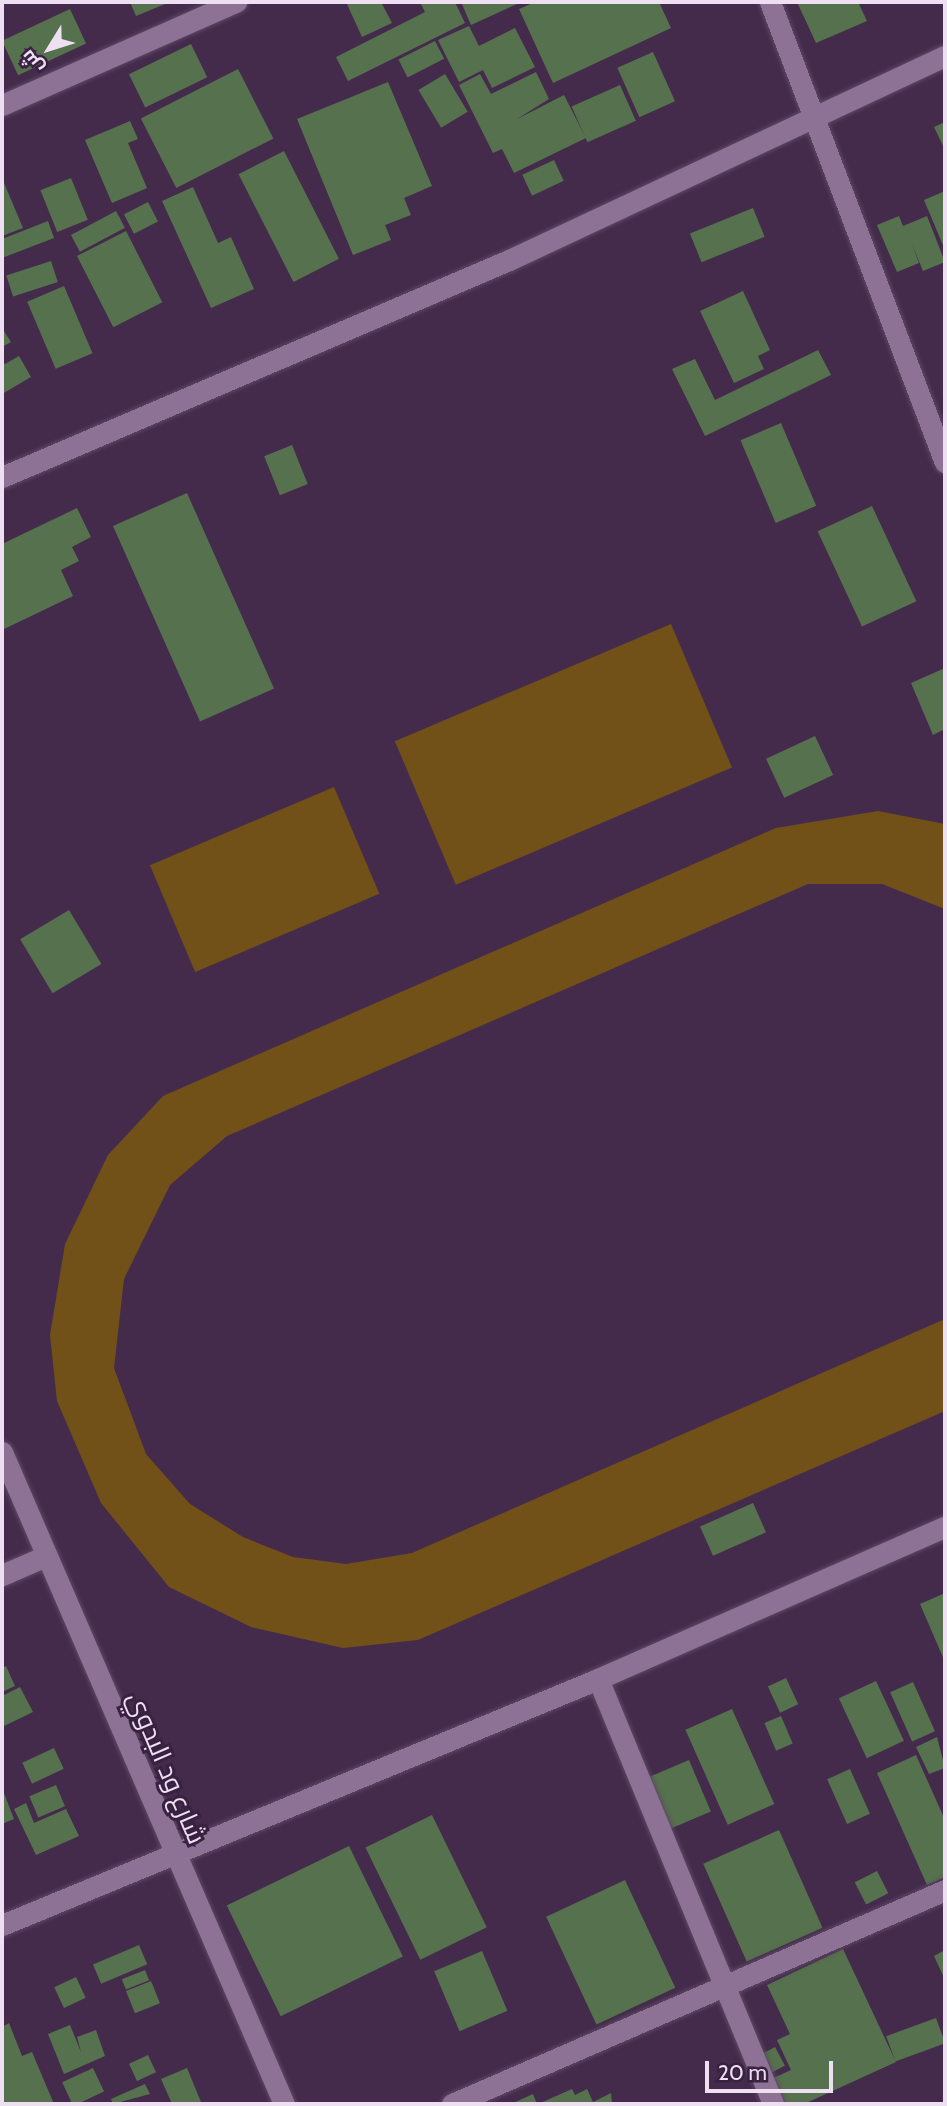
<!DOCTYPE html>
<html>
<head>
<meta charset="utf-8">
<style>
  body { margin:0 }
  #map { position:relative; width:947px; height:2106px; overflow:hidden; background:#442b4c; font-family:Cabin,Cairo,sans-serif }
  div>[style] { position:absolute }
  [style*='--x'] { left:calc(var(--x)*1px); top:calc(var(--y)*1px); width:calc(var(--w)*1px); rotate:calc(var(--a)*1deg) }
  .green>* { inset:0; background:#715117; transform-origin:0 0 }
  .building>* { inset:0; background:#56714d; transform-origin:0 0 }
  .roads { filter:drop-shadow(0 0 2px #5d4863) drop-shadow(0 0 2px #5d4863) }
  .minor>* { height:21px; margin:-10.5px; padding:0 10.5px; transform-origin:10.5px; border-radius:10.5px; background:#8d7296 }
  span { translate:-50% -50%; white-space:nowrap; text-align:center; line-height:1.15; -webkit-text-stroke:6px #392141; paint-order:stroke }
  .street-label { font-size:26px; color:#eedff3 }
  .frame { position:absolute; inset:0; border:4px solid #eedff3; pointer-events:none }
  .north { position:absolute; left:14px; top:14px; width:70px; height:70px; -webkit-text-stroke:5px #392141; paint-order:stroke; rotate:232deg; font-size:19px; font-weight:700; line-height:28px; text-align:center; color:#eedff3 }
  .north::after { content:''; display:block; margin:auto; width:24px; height:32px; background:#eedff3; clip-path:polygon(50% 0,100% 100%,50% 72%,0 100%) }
  .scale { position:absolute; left:705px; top:2061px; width:128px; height:32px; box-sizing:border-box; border:4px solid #eedff3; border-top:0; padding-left:9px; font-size:21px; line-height:24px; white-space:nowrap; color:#eedff3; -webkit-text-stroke:5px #392141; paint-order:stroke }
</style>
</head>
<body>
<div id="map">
  <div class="green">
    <i style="left:671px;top:624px;width:156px;height:300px;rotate:67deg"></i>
    <i style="left:334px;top:787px;width:116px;height:200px;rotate:67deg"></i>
    <i style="clip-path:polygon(878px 811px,945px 824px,945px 909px,882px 884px,808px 884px,227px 1136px,170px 1185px,124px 1279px,114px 1368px,146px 1454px,190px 1504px,243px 1537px,293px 1557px,346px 1564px,412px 1553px,945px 1319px,945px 1411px,418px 1640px,343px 1648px,251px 1627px,169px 1587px,101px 1503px,57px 1401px,50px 1335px,65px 1244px,108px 1155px,163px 1096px,776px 828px)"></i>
  </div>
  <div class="building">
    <i style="clip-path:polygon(130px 2px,170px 2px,136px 16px)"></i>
    <i style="clip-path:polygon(346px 2px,381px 2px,392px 23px,362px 37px)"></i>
    <i style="clip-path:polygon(420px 2px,455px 2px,465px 23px,348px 81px,336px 57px,425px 12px)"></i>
    <i style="clip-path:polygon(461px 2px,516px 2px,517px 4px,471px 25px)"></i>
    <i style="clip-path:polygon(535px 2px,659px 2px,671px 28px,553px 83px,519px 9px)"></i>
    <i style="clip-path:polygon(797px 2px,858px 2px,867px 21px,816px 43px)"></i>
    <i style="left:70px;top:9px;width:38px;height:75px;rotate:65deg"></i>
    <i style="clip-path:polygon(469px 26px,479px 46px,515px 28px,535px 67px,492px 88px,483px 70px,459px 82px,438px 40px)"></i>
    <i style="left:435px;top:41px;width:20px;height:41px;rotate:63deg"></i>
    <i style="left:191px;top:44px;width:37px;height:69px;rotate:64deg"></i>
    <i style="left:653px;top:52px;width:54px;height:39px;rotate:66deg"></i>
    <i style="left:238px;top:69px;width:78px;height:109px;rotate:63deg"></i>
    <i style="clip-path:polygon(536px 72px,549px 99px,517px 119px,564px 95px,586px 138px,514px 173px,502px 149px,493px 153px,459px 85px,480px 74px,491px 94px)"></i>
    <i style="left:445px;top:74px;width:44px;height:31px;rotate:59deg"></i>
    <i style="clip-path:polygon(388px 82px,432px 186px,404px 198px,411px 215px,385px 225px,391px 240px,353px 255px,297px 119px)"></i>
    <i style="left:620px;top:85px;width:39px;height:53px;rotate:66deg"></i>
    <i style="clip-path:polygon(130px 121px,138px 139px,128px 143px,147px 188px,112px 203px,85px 140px)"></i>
    <i style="clip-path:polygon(945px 122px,945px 150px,934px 127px)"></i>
    <i style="left:284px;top:151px;width:121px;height:51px;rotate:63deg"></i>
    <i style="left:554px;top:160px;width:23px;height:35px;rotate:65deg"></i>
    <i style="clip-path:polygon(2px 178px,23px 228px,2px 236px)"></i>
    <i style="left:71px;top:178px;width:45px;height:33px;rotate:68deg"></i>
    <i style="clip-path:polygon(193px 187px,218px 243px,231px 237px,254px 289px,211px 308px,162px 201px)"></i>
    <i style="clip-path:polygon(945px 191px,945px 250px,924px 200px)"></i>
    <i style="left:148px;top:202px;width:22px;height:27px;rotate:63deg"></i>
    <i style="left:753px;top:208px;width:31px;height:68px;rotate:68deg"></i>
    <i style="left:116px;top:211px;width:19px;height:51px;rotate:62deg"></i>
    <i style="clip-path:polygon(899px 216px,903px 226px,927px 216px,945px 262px,923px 271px,912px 244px,919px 263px,897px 272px,877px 225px)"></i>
    <i style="clip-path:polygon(48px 221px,54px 238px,2px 258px,2px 239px)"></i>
    <i style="left:126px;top:231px;width:80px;height:55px;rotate:63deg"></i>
    <i style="left:51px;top:261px;width:22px;height:47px;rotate:72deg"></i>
    <i style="left:64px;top:286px;width:73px;height:40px;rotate:67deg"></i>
    <i style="clip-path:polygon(743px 291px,770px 350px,758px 356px,764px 369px,734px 383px,700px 311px)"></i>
    <i style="clip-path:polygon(2px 328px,11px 342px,2px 347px)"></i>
    <i style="clip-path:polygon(818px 350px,831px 375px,705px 436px,672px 369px,695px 359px,715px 400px)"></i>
    <i style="clip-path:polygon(19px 356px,31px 377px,2px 394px,2px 360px,5px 364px)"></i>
    <i style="left:781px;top:423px;width:90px;height:44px;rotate:67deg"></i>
    <i style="left:292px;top:445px;width:42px;height:30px;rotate:68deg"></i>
    <i style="left:187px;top:493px;width:214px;height:81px;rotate:66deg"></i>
    <i style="left:872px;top:506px;width:105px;height:60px;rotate:65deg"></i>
    <i style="clip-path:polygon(77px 508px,91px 537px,72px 547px,79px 561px,61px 570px,73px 596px,2px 630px,2px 544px)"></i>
    <i style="clip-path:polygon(945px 668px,945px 729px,933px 735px,911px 683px)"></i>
    <i style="left:815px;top:736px;width:43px;height:54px;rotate:65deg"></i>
    <i style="left:69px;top:910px;width:63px;height:57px;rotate:59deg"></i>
    <i style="left:753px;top:1503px;width:32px;height:58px;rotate:66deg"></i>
    <i style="clip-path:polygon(945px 1593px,945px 1662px,920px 1604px)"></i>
    <i style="clip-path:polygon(6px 1666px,15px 1686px,2px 1692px,2px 1668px)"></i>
    <i style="left:786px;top:1678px;width:29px;height:20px;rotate:65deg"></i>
    <i style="left:876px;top:1681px;width:66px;height:41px;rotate:65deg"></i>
    <i style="left:913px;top:1682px;width:54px;height:25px;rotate:66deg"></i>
    <i style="clip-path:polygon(20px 1687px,33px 1712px,2px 1727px,2px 1696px)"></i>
    <i style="left:732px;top:1709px;width:104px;height:51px;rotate:66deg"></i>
    <i style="left:781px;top:1716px;width:30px;height:18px;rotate:67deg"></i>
    <i style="clip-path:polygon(937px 1737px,945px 1768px,929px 1774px,916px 1747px)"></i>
    <i style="left:54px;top:1748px;width:23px;height:35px;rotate:65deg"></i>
    <i style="clip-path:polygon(916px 1755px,945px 1820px,945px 1877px,927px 1885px,877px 1773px)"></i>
    <i style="left:689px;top:1760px;width:56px;height:46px;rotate:67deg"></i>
    <i style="left:850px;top:1769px;width:49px;height:25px;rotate:66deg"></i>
    <i style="left:56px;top:1785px;width:23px;height:29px;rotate:67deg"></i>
    <i style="clip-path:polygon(2px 1788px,14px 1819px,2px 1824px)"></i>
    <i style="clip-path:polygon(26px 1803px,34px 1823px,66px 1809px,79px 1836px,36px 1855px,14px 1809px)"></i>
    <i style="left:432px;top:1815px;width:125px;height:74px;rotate:64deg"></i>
    <i style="left:779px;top:1830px;width:107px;height:83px;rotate:66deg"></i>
    <i style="left:349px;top:1846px;width:123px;height:136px;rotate:64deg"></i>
    <i style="left:877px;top:1871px;width:25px;height:25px;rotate:63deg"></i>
    <i style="left:625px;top:1880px;width:119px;height:87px;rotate:65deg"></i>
    <i style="left:139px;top:1945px;width:21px;height:50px;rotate:67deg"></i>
    <i style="clip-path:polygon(843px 1949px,896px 2062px,804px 2104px,781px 2104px,769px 2080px,791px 2070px,777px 2040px,790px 2034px,767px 1985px)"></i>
    <i style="clip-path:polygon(945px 1950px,945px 1980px,934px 1956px)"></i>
    <i style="left:482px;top:1951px;width:65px;height:52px;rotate:67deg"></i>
    <i style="left:145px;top:1970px;width:11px;height:25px;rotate:68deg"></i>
    <i style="left:76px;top:1977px;width:23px;height:24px;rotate:65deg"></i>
    <i style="left:151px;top:1981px;width:24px;height:27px;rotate:68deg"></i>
    <i style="left:936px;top:2018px;width:27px;height:53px;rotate:70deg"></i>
    <i style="clip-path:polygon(9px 2023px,22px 2056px,32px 2052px,54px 2104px,2px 2104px,2px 2027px)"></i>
    <i style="clip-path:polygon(70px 2025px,81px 2052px,77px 2037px,96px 2030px,105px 2056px,64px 2074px,48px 2034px)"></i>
    <i style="left:775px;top:2047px;width:21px;height:21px;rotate:62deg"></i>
    <i style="left:148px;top:2055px;width:19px;height:21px;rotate:65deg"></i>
    <i style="left:93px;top:2068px;width:26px;height:34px;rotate:65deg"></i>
    <i style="clip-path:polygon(187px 2068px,201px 2102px,172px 2104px,161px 2079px)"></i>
    <i style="clip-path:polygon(145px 2084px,150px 2094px,113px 2104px,111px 2099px)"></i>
    <i style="clip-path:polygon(572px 2089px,575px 2095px,587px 2089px,593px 2102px,611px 2093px,612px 2104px,538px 2104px)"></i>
    <i style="clip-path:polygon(533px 2094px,537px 2104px,511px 2104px)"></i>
  </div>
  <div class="roads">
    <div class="minor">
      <i style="--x:770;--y:2;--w:492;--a:69.2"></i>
      <i style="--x:2;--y:105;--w:256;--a:-23.8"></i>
      <i style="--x:2;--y:477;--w:551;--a:-23.17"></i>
      <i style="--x:509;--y:260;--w:481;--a:-25.1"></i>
      <i style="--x:2;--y:1452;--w:710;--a:66.61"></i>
      <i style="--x:2;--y:1575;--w:48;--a:-23.4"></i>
      <i style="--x:598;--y:1679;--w:460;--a:67.6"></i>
      <i style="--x:2;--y:1925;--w:645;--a:-22.43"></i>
      <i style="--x:598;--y:1679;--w:379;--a:-23.7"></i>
      <i style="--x:452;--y:2104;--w:537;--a:-23.46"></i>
    </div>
  </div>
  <div class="street-label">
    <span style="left:166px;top:1768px;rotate:67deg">شارع ود البدوي</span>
  </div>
  <div class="frame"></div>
  <div class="north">ش</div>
  <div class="scale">20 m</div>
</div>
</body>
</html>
